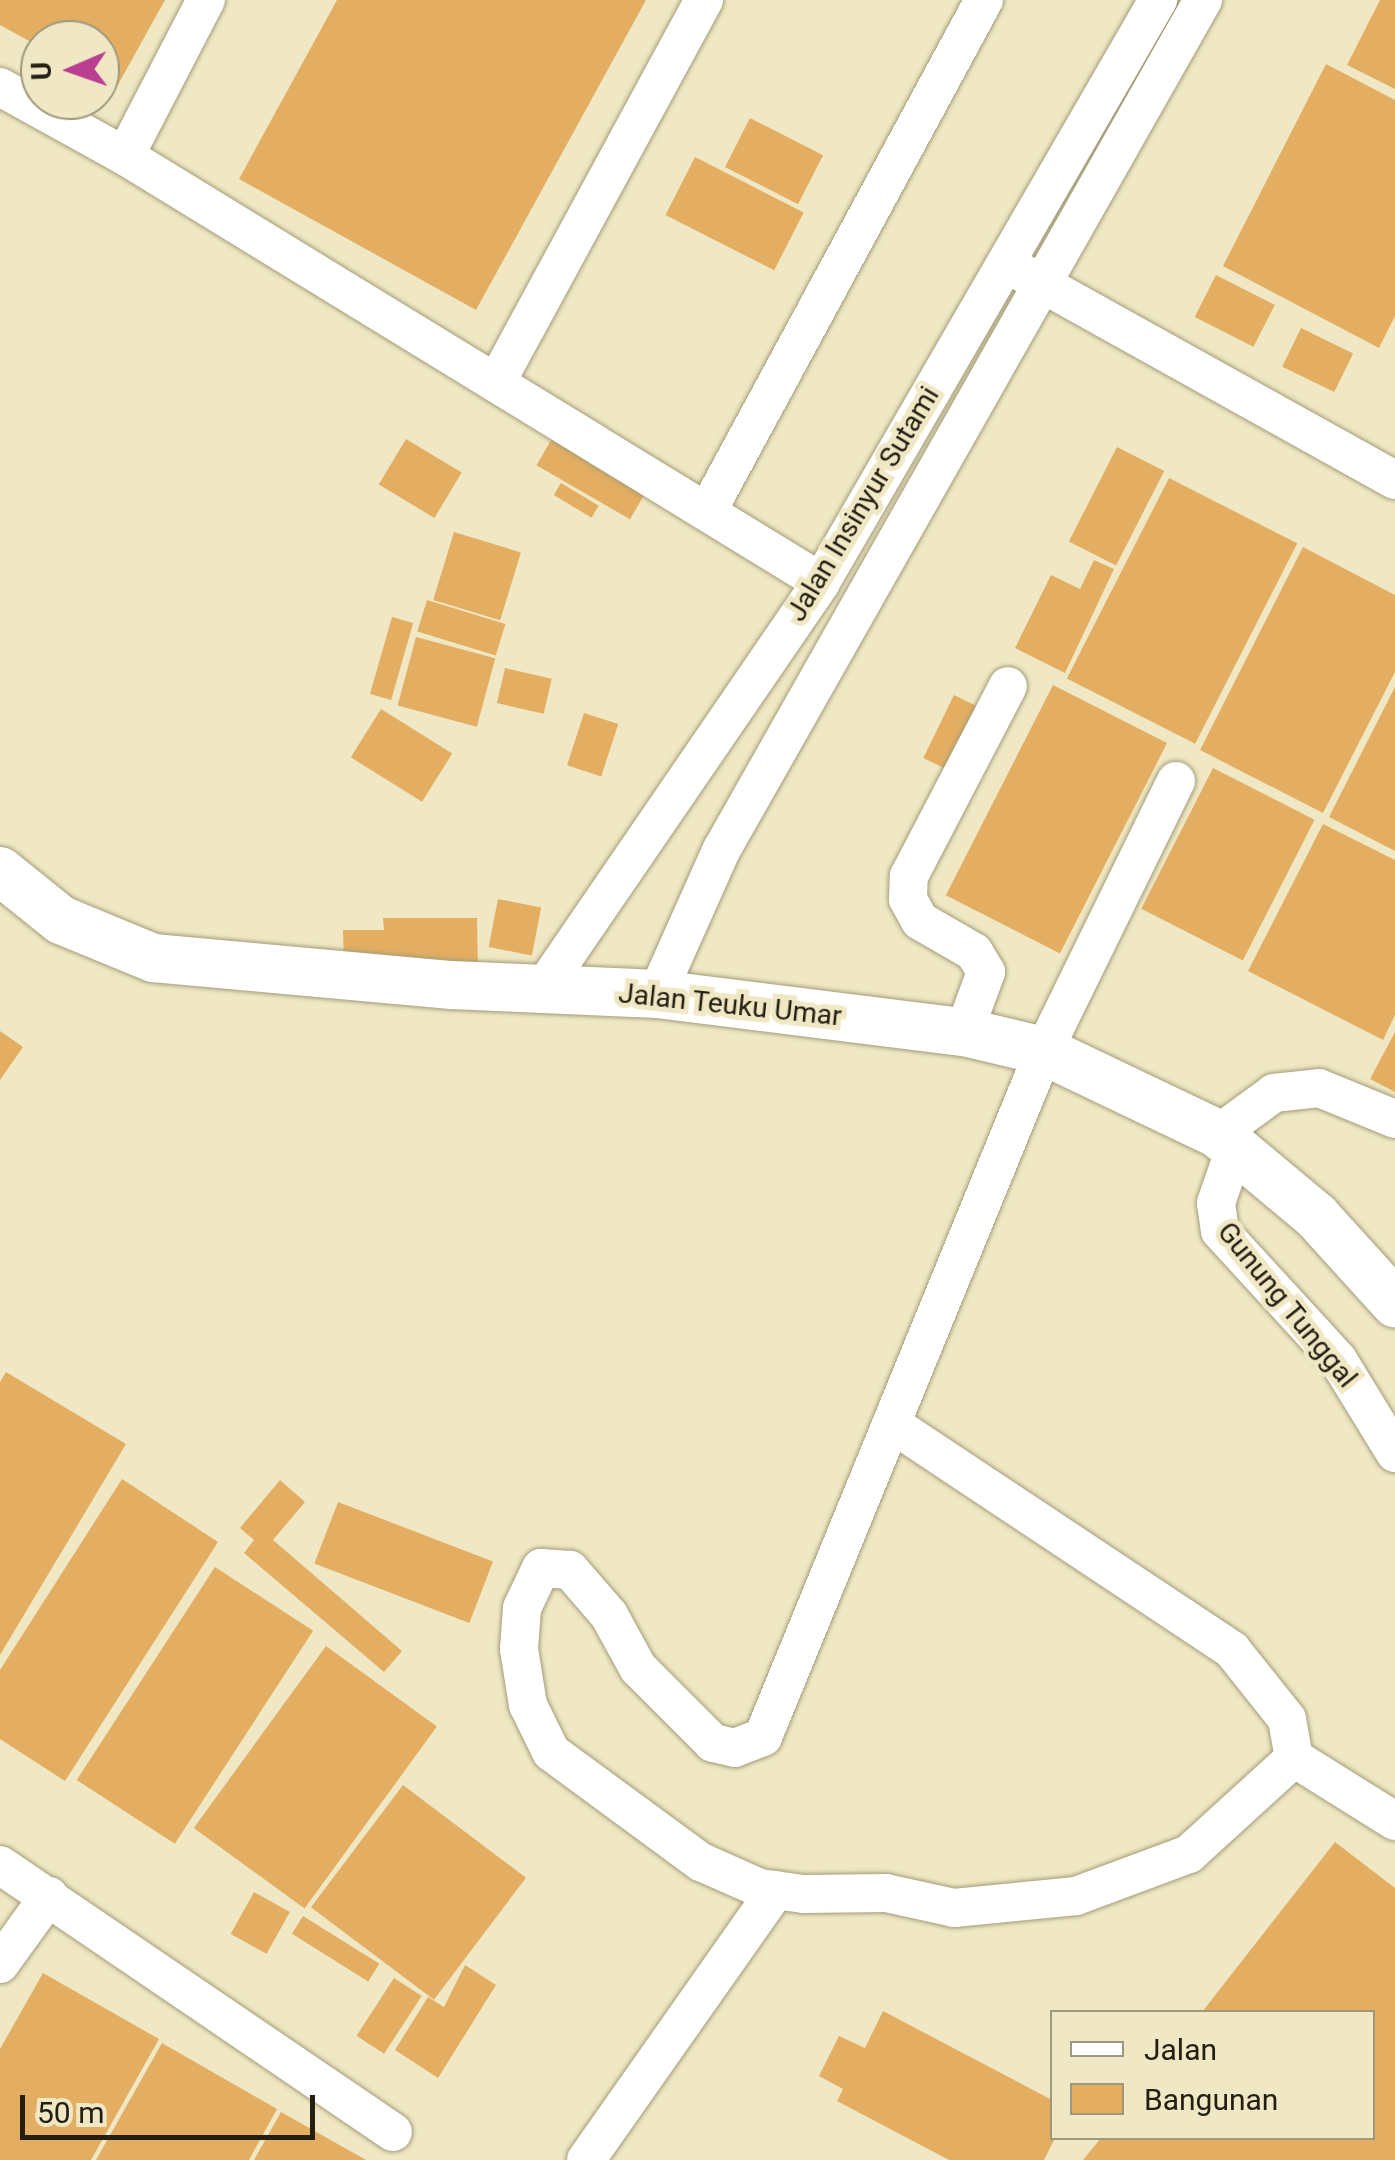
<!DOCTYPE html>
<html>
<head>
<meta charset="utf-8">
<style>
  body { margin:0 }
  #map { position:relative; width:1395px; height:2160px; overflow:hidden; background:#f0e8c4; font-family:Roboto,sans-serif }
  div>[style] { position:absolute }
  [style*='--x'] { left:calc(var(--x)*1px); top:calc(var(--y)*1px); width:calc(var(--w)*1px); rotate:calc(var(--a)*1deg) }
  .building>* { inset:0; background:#e3ae62; transform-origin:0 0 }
  .roads { filter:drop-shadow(0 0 2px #a39c79) drop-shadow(0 0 2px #a39c79) }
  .minor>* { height:38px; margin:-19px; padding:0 19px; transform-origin:19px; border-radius:19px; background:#fff }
  .major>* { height:48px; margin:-24px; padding:0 24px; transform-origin:24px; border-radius:24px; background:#fff }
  span { translate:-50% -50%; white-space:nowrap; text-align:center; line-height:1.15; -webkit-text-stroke:10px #f0e8c4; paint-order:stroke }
  .street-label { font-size:28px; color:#232013 }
  .legend { position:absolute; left:1050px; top:2010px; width:325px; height:130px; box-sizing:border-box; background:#f0e8c4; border:2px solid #9e987d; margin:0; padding:12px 18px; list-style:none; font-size:30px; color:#232013 }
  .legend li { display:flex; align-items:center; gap:20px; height:50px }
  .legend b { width:50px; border:2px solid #9e987d }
  .north { position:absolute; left:20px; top:20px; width:100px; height:100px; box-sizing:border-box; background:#f0e8c4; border:2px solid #9e987d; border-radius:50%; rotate:268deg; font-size:28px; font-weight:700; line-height:40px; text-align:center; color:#232013 }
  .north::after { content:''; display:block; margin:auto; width:35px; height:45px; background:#ba3f91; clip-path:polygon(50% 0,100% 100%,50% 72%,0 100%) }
  .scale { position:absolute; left:20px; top:2095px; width:295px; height:45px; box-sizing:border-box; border:5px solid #232013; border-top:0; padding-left:12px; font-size:30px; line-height:35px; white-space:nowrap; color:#232013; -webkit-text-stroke:8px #f0e8c4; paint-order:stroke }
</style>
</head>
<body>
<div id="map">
  <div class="building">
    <i style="clip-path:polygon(0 0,165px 0,115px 90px,100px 81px,100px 40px,40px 40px,40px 47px,0 25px)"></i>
    <i style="clip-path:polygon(337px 0,646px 0,476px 310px,239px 179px)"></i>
    <i style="clip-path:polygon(1380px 0,1395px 0,1395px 89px,1347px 65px)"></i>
    <i style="clip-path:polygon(1326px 64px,1395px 100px,1395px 316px,1379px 348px,1223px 266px)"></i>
    <i style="left:750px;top:118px;width:82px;height:55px;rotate:27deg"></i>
    <i style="left:695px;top:157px;width:122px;height:65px;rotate:27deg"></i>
    <i style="left:1216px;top:275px;width:66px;height:47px;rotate:27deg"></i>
    <i style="left:1301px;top:328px;width:58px;height:43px;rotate:26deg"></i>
    <i style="left:554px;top:435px;width:108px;height:35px;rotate:30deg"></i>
    <i style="left:406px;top:439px;width:65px;height:53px;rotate:31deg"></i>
    <i style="left:1117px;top:447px;width:53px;height:106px;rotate:27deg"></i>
    <i style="left:1169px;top:478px;width:144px;height:225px;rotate:27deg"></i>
    <i style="left:561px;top:483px;width:44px;height:14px;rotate:31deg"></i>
    <i style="left:454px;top:532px;width:70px;height:71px;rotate:17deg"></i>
    <i style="clip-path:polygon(1303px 547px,1395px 595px,1395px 672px,1323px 813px,1200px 750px)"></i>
    <i style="clip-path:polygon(1094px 560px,1114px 569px,1065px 673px,1015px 648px,1051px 575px,1080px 589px)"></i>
    <i style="left:427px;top:600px;width:82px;height:33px;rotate:17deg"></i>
    <i style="left:392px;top:617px;width:22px;height:80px;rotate:16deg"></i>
    <i style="left:416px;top:637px;width:82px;height:71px;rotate:15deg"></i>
    <i style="left:505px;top:668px;width:48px;height:36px;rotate:13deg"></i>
    <i style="left:1053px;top:685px;width:128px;height:236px;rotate:27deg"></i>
    <i style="clip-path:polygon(1395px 687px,1395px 851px,1329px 817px)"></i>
    <i style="left:954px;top:695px;width:32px;height:70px;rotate:26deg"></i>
    <i style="left:381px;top:709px;width:84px;height:57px;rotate:32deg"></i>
    <i style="left:584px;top:713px;width:36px;height:55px;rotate:18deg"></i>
    <i style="left:1213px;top:768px;width:114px;height:158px;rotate:27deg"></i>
    <i style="clip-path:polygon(1323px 824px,1395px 860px,1395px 1015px,1383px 1040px,1248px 971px)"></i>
    <i style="left:498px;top:899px;width:44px;height:49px;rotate:11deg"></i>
    <i style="clip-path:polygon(383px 918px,477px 918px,478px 972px,344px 961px,343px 930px,384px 930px)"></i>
    <i style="clip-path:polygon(0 1031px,23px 1047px,0 1080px)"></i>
    <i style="clip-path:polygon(1395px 1032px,1395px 1092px,1370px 1079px)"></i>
    <i style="clip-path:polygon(6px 1372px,126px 1444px,0 1655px,0 1382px)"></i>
    <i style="clip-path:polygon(122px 1479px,218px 1542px,65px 1781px,0 1739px,0 1670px)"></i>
    <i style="clip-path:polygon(280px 1480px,305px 1502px,273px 1540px,402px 1651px,384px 1672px,244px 1553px,254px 1540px,240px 1528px)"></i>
    <i style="left:338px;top:1502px;width:166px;height:66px;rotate:21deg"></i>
    <i style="left:215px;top:1567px;width:117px;height:254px;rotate:33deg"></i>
    <i style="left:326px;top:1646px;width:137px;height:225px;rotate:36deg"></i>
    <i style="left:403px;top:1785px;width:154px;height:153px;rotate:37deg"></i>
    <i style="clip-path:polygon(1335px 1842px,1395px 1888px,1395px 2160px,1083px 2160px,1101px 2138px,1372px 2138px,1372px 2012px,1202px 2012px)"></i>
    <i style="left:254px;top:1892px;width:41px;height:48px;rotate:29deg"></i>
    <i style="left:303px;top:1916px;width:90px;height:21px;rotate:32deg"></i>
    <i style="clip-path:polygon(465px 1965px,496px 1985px,438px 2078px,395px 2050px,428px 1997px,444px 2007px)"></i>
    <i style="clip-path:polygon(43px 1973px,159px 2039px,91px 2160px,0 2160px,0 2049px)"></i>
    <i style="left:394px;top:1978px;width:33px;height:69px;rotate:33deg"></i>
    <i style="clip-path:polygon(883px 2011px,1052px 2100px,1055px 2138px,1044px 2160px,949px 2160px,837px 2101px,843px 2089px,819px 2076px,839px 2036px,865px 2048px)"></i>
    <i style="clip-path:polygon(162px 2043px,277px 2109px,249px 2160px,96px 2160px)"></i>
    <i style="clip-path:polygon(281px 2112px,366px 2160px,254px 2160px)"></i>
  </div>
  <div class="roads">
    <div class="minor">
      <i style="--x:0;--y:87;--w:143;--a:28.9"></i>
      <i style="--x:125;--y:156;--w:816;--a:31.47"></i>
      <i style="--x:125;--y:156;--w:176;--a:-62.6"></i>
      <i style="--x:1021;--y:272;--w:428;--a:29.1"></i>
      <i style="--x:496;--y:383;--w:436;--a:-61.5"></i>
      <i style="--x:708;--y:510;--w:580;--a:-61.58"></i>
      <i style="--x:1176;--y:781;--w:301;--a:116.1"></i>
      <i style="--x:1044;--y:1051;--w:741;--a:112.28"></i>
      <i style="--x:763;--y:1737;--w:30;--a:159"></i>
      <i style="--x:735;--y:1748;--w:23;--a:-167"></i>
      <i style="--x:713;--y:1743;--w:106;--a:-135"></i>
      <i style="--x:638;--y:1668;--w:60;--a:-118.7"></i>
      <i style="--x:609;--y:1615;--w:60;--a:-130.9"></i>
      <i style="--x:570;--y:1570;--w:29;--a:-176"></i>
      <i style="--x:541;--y:1568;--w:44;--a:115.4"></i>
      <i style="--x:522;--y:1608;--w:41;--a:94.2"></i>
      <i style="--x:519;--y:1649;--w:57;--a:80.9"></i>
      <i style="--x:528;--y:1705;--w:52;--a:63.9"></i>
      <i style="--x:551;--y:1752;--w:186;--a:36.3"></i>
      <i style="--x:701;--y:1862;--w:64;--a:23.8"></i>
      <i style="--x:760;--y:1888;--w:44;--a:7.8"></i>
      <i style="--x:804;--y:1894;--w:82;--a:-0.7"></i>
      <i style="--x:886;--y:1893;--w:70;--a:12.4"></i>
      <i style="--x:954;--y:1908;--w:123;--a:-5.6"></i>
      <i style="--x:1076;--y:1896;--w:121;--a:-20.4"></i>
      <i style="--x:1189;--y:1854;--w:142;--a:-42.4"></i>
      <i style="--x:542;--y:990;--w:494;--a:-55.6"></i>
      <i style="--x:821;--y:582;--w:673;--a:-59.93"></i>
      <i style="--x:657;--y:994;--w:159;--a:-65.9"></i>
      <i style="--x:722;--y:849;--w:976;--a:-60.47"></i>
      <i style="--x:964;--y:1032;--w:64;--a:-69.9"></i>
      <i style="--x:986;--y:972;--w:23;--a:-121"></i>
      <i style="--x:974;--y:952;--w:62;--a:-150.1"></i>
      <i style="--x:920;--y:921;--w:25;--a:-119"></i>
      <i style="--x:908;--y:899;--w:23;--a:-88"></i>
      <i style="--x:909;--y:876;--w:214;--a:-62.5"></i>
      <i style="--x:1218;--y:1134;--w:69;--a:-36.2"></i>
      <i style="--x:1274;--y:1093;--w:45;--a:-6.3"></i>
      <i style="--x:1319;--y:1088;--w:82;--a:22.2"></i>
      <i style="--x:1234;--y:1151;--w:55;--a:109.1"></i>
      <i style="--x:1216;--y:1203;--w:28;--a:82"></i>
      <i style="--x:1220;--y:1231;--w:175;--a:47.5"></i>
      <i style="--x:1338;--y:1360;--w:109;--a:58.5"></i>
      <i style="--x:892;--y:1424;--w:408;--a:33.6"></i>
      <i style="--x:1232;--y:1650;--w:88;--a:51.4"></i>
      <i style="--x:1287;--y:1719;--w:40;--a:80"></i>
      <i style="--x:1294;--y:1758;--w:119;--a:32"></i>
      <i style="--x:0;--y:1865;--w:475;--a:34.2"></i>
      <i style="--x:0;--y:1964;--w:84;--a:-54.2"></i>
      <i style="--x:586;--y:2160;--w:330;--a:-54.9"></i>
    </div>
    <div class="major">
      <i style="--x:0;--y:871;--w:78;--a:38.8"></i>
      <i style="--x:61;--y:920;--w:100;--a:22.4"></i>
      <i style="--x:153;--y:958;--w:300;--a:5.2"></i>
      <i style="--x:452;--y:985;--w:205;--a:2.5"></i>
      <i style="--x:657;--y:994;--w:309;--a:7.1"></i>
      <i style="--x:964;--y:1032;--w:82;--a:13.4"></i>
      <i style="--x:1044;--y:1051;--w:193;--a:25.5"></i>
      <i style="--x:1218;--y:1134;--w:128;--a:39.9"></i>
      <i style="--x:1316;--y:1216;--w:118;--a:47.8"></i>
    </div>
  </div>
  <div class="street-label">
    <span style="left:863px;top:504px;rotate:-59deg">Jalan Insinyur Sutami</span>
    <span style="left:730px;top:1005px;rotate:6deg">Jalan Teuku Umar</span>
    <span style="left:1287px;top:1305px;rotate:51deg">Gunung Tunggal</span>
  </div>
  <ul class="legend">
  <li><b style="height:12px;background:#fff"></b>Jalan</li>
  <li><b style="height:28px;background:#e3ae62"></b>Bangunan</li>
  </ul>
  <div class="north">U</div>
  <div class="scale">50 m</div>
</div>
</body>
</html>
